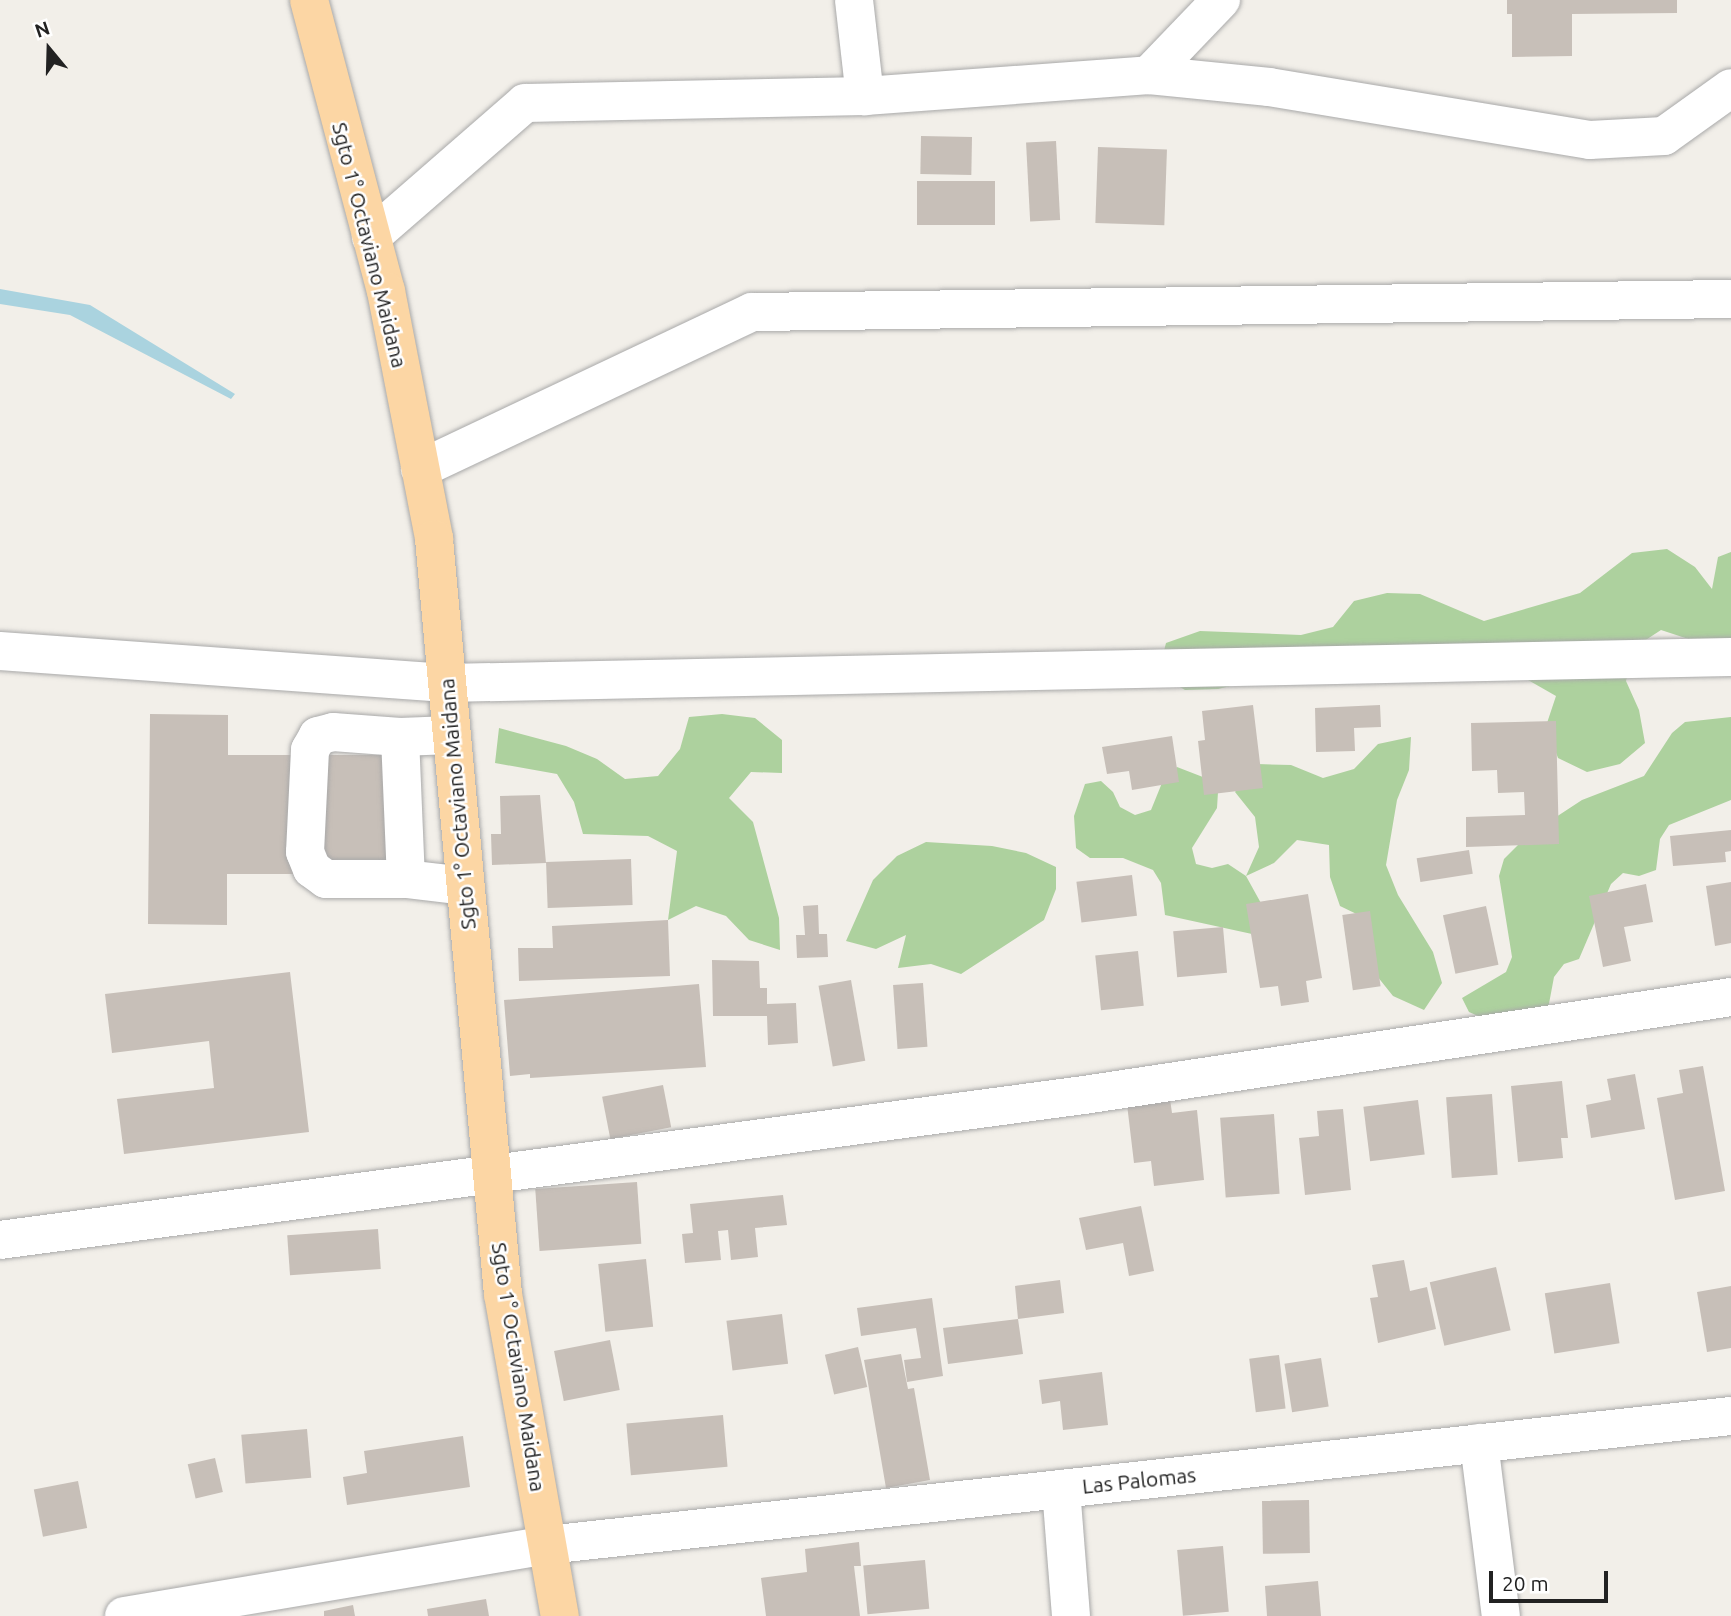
<!DOCTYPE html>
<html>
<head>
<meta charset="utf-8">
<style>
  body { margin:0 }
  #map { position:relative; width:1731px; height:1616px; overflow:hidden; background:#f2efe9; font-family:Ubuntu,sans-serif }
  div>[style] { position:absolute }
  [style*='--x'] { left:calc(var(--x)*1px); top:calc(var(--y)*1px); width:calc(var(--w)*1px); rotate:calc(var(--a)*1deg) }
  .forest>* { inset:0; background:#add19e }
  .water>* { inset:0; background:#aad3df }
  .building>* { inset:0; background:#c7bfb8; transform-origin:0 0 }
  .roads { filter:drop-shadow(0 0 2px #a9a9a9) drop-shadow(0 0 2px #a9a9a9) }
  .minor>* { height:38px; margin:-19px; padding:0 19px; transform-origin:19px; border-radius:19px; background:#fff }
  .major>* { height:38px; margin:-19px; padding:0 19px; transform-origin:19px; border-radius:19px; background:#fcd6a4 }
  span { translate:-50% -50%; white-space:nowrap; text-align:center; line-height:1.15; -webkit-text-stroke:5px #fff; paint-order:stroke }
  .street-label { font-size:21px; color:#222 }
  .north { position:absolute; left:14px; top:14px; width:70px; height:70px; -webkit-text-stroke:5px #fff; paint-order:stroke; rotate:341deg; font-size:19px; font-weight:700; line-height:28px; text-align:center; color:#222 }
  .north::after { content:''; display:block; margin:auto; width:24px; height:32px; background:#222; clip-path:polygon(50% 0,100% 100%,50% 72%,0 100%) }
  .scale { position:absolute; left:1489px; top:1571px; width:119px; height:32px; box-sizing:border-box; border:4px solid #222; border-top:0; padding-left:9px; font-size:21px; line-height:24px; white-space:nowrap; color:#222; -webkit-text-stroke:5px #fff; paint-order:stroke }
</style>
</head>
<body>
<div id="map">
  <div class="forest">
    <i style="clip-path:polygon(1667px 549px,1695px 567px,1712px 589px,1718px 557px,1731px 552px,1731px 653px,1661px 630px,1635px 647px,1626px 681px,1639px 710px,1645px 743px,1620px 764px,1587px 772px,1558px 758px,1546px 726px,1556px 696px,1528px 680px,1247px 682px,1218px 689px,1185px 690px,1158px 674px,1166px 643px,1200px 631px,1301px 635px,1333px 627px,1354px 601px,1387px 593px,1420px 594px,1484px 621px,1580px 593px,1632px 553px)"></i>
    <i style="clip-path:polygon(722px 714px,755px 718px,782px 740px,782px 773px,751px 772px,729px 798px,753px 822px,779px 918px,780px 950px,749px 940px,726px 916px,696px 906px,668px 920px,677px 851px,648px 836px,583px 834px,574px 802px,557px 774px,495px 763px,499px 728px,566px 746px,597px 759px,625px 779px,658px 776px,680px 749px,689px 717px)"></i>
    <i style="clip-path:polygon(1731px 717px,1731px 800px,1669px 825px,1660px 839px,1656px 870px,1639px 876px,1623px 873px,1611px 884px,1579px 959px,1564px 964px,1554px 977px,1548px 1009px,1485px 1019px,1469px 1012px,1462px 998px,1506px 972px,1512px 957px,1499px 876px,1504px 859px,1527px 836px,1582px 800px,1644px 776px,1672px 733px,1685px 722px)"></i>
    <i style="clip-path:polygon(1411px 737px,1409px 770px,1397px 800px,1386px 865px,1398px 895px,1433px 952px,1442px 983px,1424px 1010px,1393px 996px,1373px 971px,1369px 920px,1340px 906px,1330px 877px,1329px 845px,1297px 840px,1274px 863px,1246px 876px,1262px 905px,1252px 934px,1165px 915px,1161px 883px,1153px 870px,1123px 858px,1090px 858px,1076px 848px,1074px 816px,1085px 784px,1101px 781px,1113px 792px,1120px 807px,1135px 815px,1151px 810px,1164px 778px,1177px 767px,1208px 779px,1218px 792px,1217px 808px,1192px 848px,1196px 864px,1212px 868px,1228px 864px,1246px 876px,1259px 847px,1255px 817px,1235px 792px,1257px 764px,1291px 765px,1323px 778px,1354px 769px,1378px 744px)"></i>
    <i style="clip-path:polygon(926px 842px,992px 846px,1026px 853px,1056px 867px,1056px 889px,1044px 920px,961px 974px,931px 964px,898px 968px,906px 935px,876px 949px,846px 941px,873px 880px,897px 856px)"></i>
  </div>
  <div class="water">
    <i style="clip-path:polygon(0 289px,90px 305px,235px 394px,231px 399px,70px 315px,0 304px)"></i>
  </div>
  <div class="building">
    <i style="clip-path:polygon(1507px 0,1677px 0,1677px 13px,1572px 14px,1572px 56px,1512px 57px,1512px 14px,1507px 14px)"></i>
    <i style="left:921px;top:136px;width:51px;height:38px;rotate:1deg"></i>
    <i style="left:1056px;top:141px;width:79px;height:30px;rotate:87deg"></i>
    <i style="left:1098px;top:147px;width:69px;height:76px;rotate:2deg"></i>
    <i style="left:995px;top:181px;width:44px;height:78px;rotate:90deg"></i>
    <i style="clip-path:polygon(1253px 705px,1263px 788px,1204px 795px,1198px 741px,1205px 740px,1202px 711px)"></i>
    <i style="clip-path:polygon(1380px 705px,1381px 727px,1354px 728px,1355px 751px,1316px 752px,1315px 708px)"></i>
    <i style="clip-path:polygon(150px 714px,228px 715px,228px 755px,413px 755px,412px 874px,227px 874px,227px 925px,148px 924px)"></i>
    <i style="clip-path:polygon(1556px 721px,1559px 844px,1466px 847px,1466px 817px,1525px 815px,1524px 792px,1498px 793px,1497px 770px,1472px 771px,1471px 723px)"></i>
    <i style="clip-path:polygon(1172px 736px,1179px 782px,1132px 790px,1129px 771px,1107px 774px,1102px 747px)"></i>
    <i style="clip-path:polygon(540px 795px,546px 863px,492px 865px,491px 834px,501px 834px,500px 796px)"></i>
    <i style="clip-path:polygon(1731px 830px,1731px 851px,1725px 852px,1726px 862px,1673px 866px,1670px 836px)"></i>
    <i style="left:1469px;top:850px;width:24px;height:53px;rotate:81deg"></i>
    <i style="left:631px;top:859px;width:46px;height:85px;rotate:88deg"></i>
    <i style="left:1132px;top:875px;width:41px;height:56px;rotate:83deg"></i>
    <i style="clip-path:polygon(1731px 882px,1731px 943px,1715px 946px,1706px 886px)"></i>
    <i style="clip-path:polygon(1646px 884px,1653px 922px,1624px 927px,1631px 961px,1603px 967px,1589px 896px)"></i>
    <i style="clip-path:polygon(1308px 894px,1322px 978px,1306px 981px,1309px 1002px,1281px 1006px,1278px 986px,1260px 988px,1246px 904px)"></i>
    <i style="clip-path:polygon(818px 905px,819px 934px,827px 934px,828px 957px,797px 958px,796px 935px,805px 935px,803px 906px)"></i>
    <i style="left:1486px;top:906px;width:60px;height:44px;rotate:78deg"></i>
    <i style="left:1370px;top:911px;width:76px;height:28px;rotate:82deg"></i>
    <i style="clip-path:polygon(668px 920px,670px 976px,519px 981px,518px 948px,553px 948px,552px 926px)"></i>
    <i style="left:1223px;top:927px;width:46px;height:50px;rotate:85deg"></i>
    <i style="left:1138px;top:951px;width:55px;height:43px;rotate:84deg"></i>
    <i style="clip-path:polygon(712px 960px,759px 961px,760px 988px,767px 988px,767px 1004px,796px 1003px,798px 1043px,768px 1045px,767px 1016px,713px 1016px)"></i>
    <i style="clip-path:polygon(290px 972px,309px 1132px,124px 1154px,117px 1099px,214px 1088px,209px 1041px,112px 1053px,105px 994px)"></i>
    <i style="left:851px;top:980px;width:82px;height:33px;rotate:80deg"></i>
    <i style="left:923px;top:983px;width:64px;height:30px;rotate:86deg"></i>
    <i style="clip-path:polygon(699px 984px,706px 1067px,530px 1078px,530px 1074px,510px 1076px,504px 1000px)"></i>
    <i style="clip-path:polygon(1703px 1066px,1725px 1191px,1675px 1200px,1657px 1098px,1683px 1093px,1679px 1070px)"></i>
    <i style="clip-path:polygon(1635px 1074px,1645px 1129px,1591px 1138px,1586px 1105px,1611px 1100px,1607px 1079px)"></i>
    <i style="clip-path:polygon(1562px 1081px,1568px 1138px,1561px 1138px,1563px 1158px,1518px 1162px,1511px 1086px)"></i>
    <i style="left:663px;top:1085px;width:43px;height:62px;rotate:79deg"></i>
    <i style="clip-path:polygon(1169px 1092px,1172px 1113px,1197px 1110px,1204px 1180px,1154px 1186px,1151px 1161px,1134px 1163px,1126px 1096px)"></i>
    <i style="left:1492px;top:1094px;width:81px;height:46px;rotate:86deg"></i>
    <i style="left:1418px;top:1100px;width:55px;height:55px;rotate:83deg"></i>
    <i style="clip-path:polygon(1343px 1109px,1351px 1190px,1305px 1195px,1299px 1138px,1319px 1136px,1317px 1111px)"></i>
    <i style="left:1274px;top:1114px;width:80px;height:54px;rotate:86deg"></i>
    <i style="left:637px;top:1182px;width:62px;height:102px;rotate:86deg"></i>
    <i style="clip-path:polygon(783px 1195px,787px 1225px,755px 1228px,758px 1257px,731px 1260px,728px 1230px,718px 1231px,721px 1260px,685px 1263px,682px 1234px,693px 1233px,690px 1204px)"></i>
    <i style="clip-path:polygon(1141px 1206px,1154px 1271px,1129px 1276px,1123px 1243px,1086px 1250px,1079px 1218px)"></i>
    <i style="left:378px;top:1229px;width:40px;height:91px;rotate:86deg"></i>
    <i style="left:646px;top:1259px;width:68px;height:48px;rotate:84deg"></i>
    <i style="clip-path:polygon(1404px 1260px,1410px 1291px,1427px 1287px,1436px 1329px,1378px 1343px,1370px 1298px,1378px 1297px,1372px 1265px)"></i>
    <i style="left:1496px;top:1267px;width:65px;height:68px;rotate:77deg"></i>
    <i style="clip-path:polygon(1060px 1280px,1064px 1313px,1018px 1319px,1023px 1354px,948px 1364px,943px 1328px,1018px 1319px,1015px 1286px)"></i>
    <i style="left:1610px;top:1283px;width:61px;height:66px;rotate:81deg"></i>
    <i style="clip-path:polygon(1731px 1286px,1731px 1348px,1707px 1352px,1697px 1292px)"></i>
    <i style="clip-path:polygon(932px 1298px,943px 1376px,907px 1382px,904px 1360px,921px 1358px,916px 1328px,861px 1336px,857px 1308px)"></i>
    <i style="left:782px;top:1314px;width:50px;height:56px;rotate:83deg"></i>
    <i style="left:610px;top:1340px;width:51px;height:57px;rotate:79deg"></i>
    <i style="left:858px;top:1347px;width:41px;height:34px;rotate:77deg"></i>
    <i style="clip-path:polygon(901px 1354px,908px 1389px,914px 1388px,930px 1480px,886px 1488px,864px 1360px)"></i>
    <i style="left:1279px;top:1355px;width:54px;height:30px;rotate:83deg"></i>
    <i style="left:1321px;top:1358px;width:49px;height:37px;rotate:81deg"></i>
    <i style="clip-path:polygon(1102px 1372px,1108px 1425px,1063px 1430px,1060px 1401px,1042px 1404px,1039px 1380px)"></i>
    <i style="left:723px;top:1415px;width:52px;height:97px;rotate:85deg"></i>
    <i style="left:307px;top:1429px;width:49px;height:66px;rotate:85deg"></i>
    <i style="clip-path:polygon(463px 1436px,470px 1487px,347px 1505px,343px 1477px,367px 1473px,364px 1451px)"></i>
    <i style="left:215px;top:1458px;width:35px;height:28px;rotate:77deg"></i>
    <i style="left:78px;top:1481px;width:48px;height:45px;rotate:79deg"></i>
    <i style="left:1309px;top:1500px;width:53px;height:47px;rotate:89deg"></i>
    <i style="clip-path:polygon(859px 1542px,861px 1566px,854px 1566px,860px 1616px,766px 1616px,761px 1578px,807px 1572px,805px 1549px)"></i>
    <i style="left:1223px;top:1546px;width:66px;height:46px;rotate:85deg"></i>
    <i style="left:925px;top:1560px;width:49px;height:62px;rotate:85deg"></i>
    <i style="clip-path:polygon(1318px 1581px,1321px 1616px,1267px 1616px,1265px 1586px)"></i>
    <i style="clip-path:polygon(486px 1599px,489px 1616px,428px 1616px,427px 1609px)"></i>
    <i style="clip-path:polygon(353px 1605px,355px 1616px,324px 1616px,324px 1611px)"></i>
  </div>
  <div class="roads">
    <div class="minor">
      <i style="--x:854;--y:0;--w:97;--a:83.5"></i>
      <i style="--x:1149;--y:75;--w:104;--a:-46.2"></i>
      <i style="--x:371;--y:237;--w:204;--a:-41"></i>
      <i style="--x:525;--y:103;--w:340;--a:-1.2"></i>
      <i style="--x:865;--y:96;--w:285;--a:-4.2"></i>
      <i style="--x:1149;--y:75;--w:121;--a:5.7"></i>
      <i style="--x:1269;--y:87;--w:325;--a:9.4"></i>
      <i style="--x:1590;--y:140;--w:74;--a:-3.1"></i>
      <i style="--x:1664;--y:136;--w:82;--a:-35.6"></i>
      <i style="--x:420;--y:469;--w:367;--a:-25.3"></i>
      <i style="--x:752;--y:312;--w:979;--a:-0.76"></i>
      <i style="--x:0;--y:651;--w:447;--a:4.1"></i>
      <i style="--x:446;--y:683;--w:1285;--a:-1.16"></i>
      <i style="--x:451;--y:735;--w:51;--a:177.8"></i>
      <i style="--x:400;--y:737;--w:142;--a:87.6"></i>
      <i style="--x:406;--y:879;--w:59;--a:6.8"></i>
      <i style="--x:400;--y:737;--w:67;--a:-175.7"></i>
      <i style="--x:333;--y:732;--w:16;--a:165"></i>
      <i style="--x:318;--y:736;--w:16;--a:120"></i>
      <i style="--x:310;--y:750;--w:102;--a:92.8"></i>
      <i style="--x:305;--y:852;--w:18;--a:68"></i>
      <i style="--x:312;--y:869;--w:17;--a:36"></i>
      <i style="--x:326;--y:879;--w:80;--a:0"></i>
      <i style="--x:0;--y:1240;--w:1094;--a:-7.62"></i>
      <i style="--x:1084;--y:1095;--w:654;--a:-8.61"></i>
      <i style="--x:1479;--y:1443;--w:174;--a:82.8"></i>
      <i style="--x:1061;--y:1489;--w:127;--a:85.5"></i>
      <i style="--x:124;--y:1616;--w:429;--a:-9.5"></i>
      <i style="--x:547;--y:1545;--w:1191;--a:-6.22"></i>
    </div>
    <div class="major">
      <i style="--x:309;--y:0;--w:301;--a:75.2"></i>
      <i style="--x:386;--y:291;--w:253;--a:79"></i>
      <i style="--x:434;--y:539;--w:758;--a:84.78"></i>
      <i style="--x:503;--y:1294;--w:327;--a:80"></i>
    </div>
  </div>
  <div class="street-label">
    <span style="left:370px;top:245px;rotate:76deg">Sgto 1° Octaviano Maidana</span>
    <span style="left:457px;top:804px;rotate:-95deg">Sgto 1° Octaviano Maidana</span>
    <span style="left:519px;top:1367px;rotate:81deg">Sgto 1° Octaviano Maidana</span>
    <span style="left:1139px;top:1480px;rotate:-6deg">Las Palomas</span>
  </div>
  <div class="north">N</div>
  <div class="scale">20 m</div>
</div>
</body>
</html>
